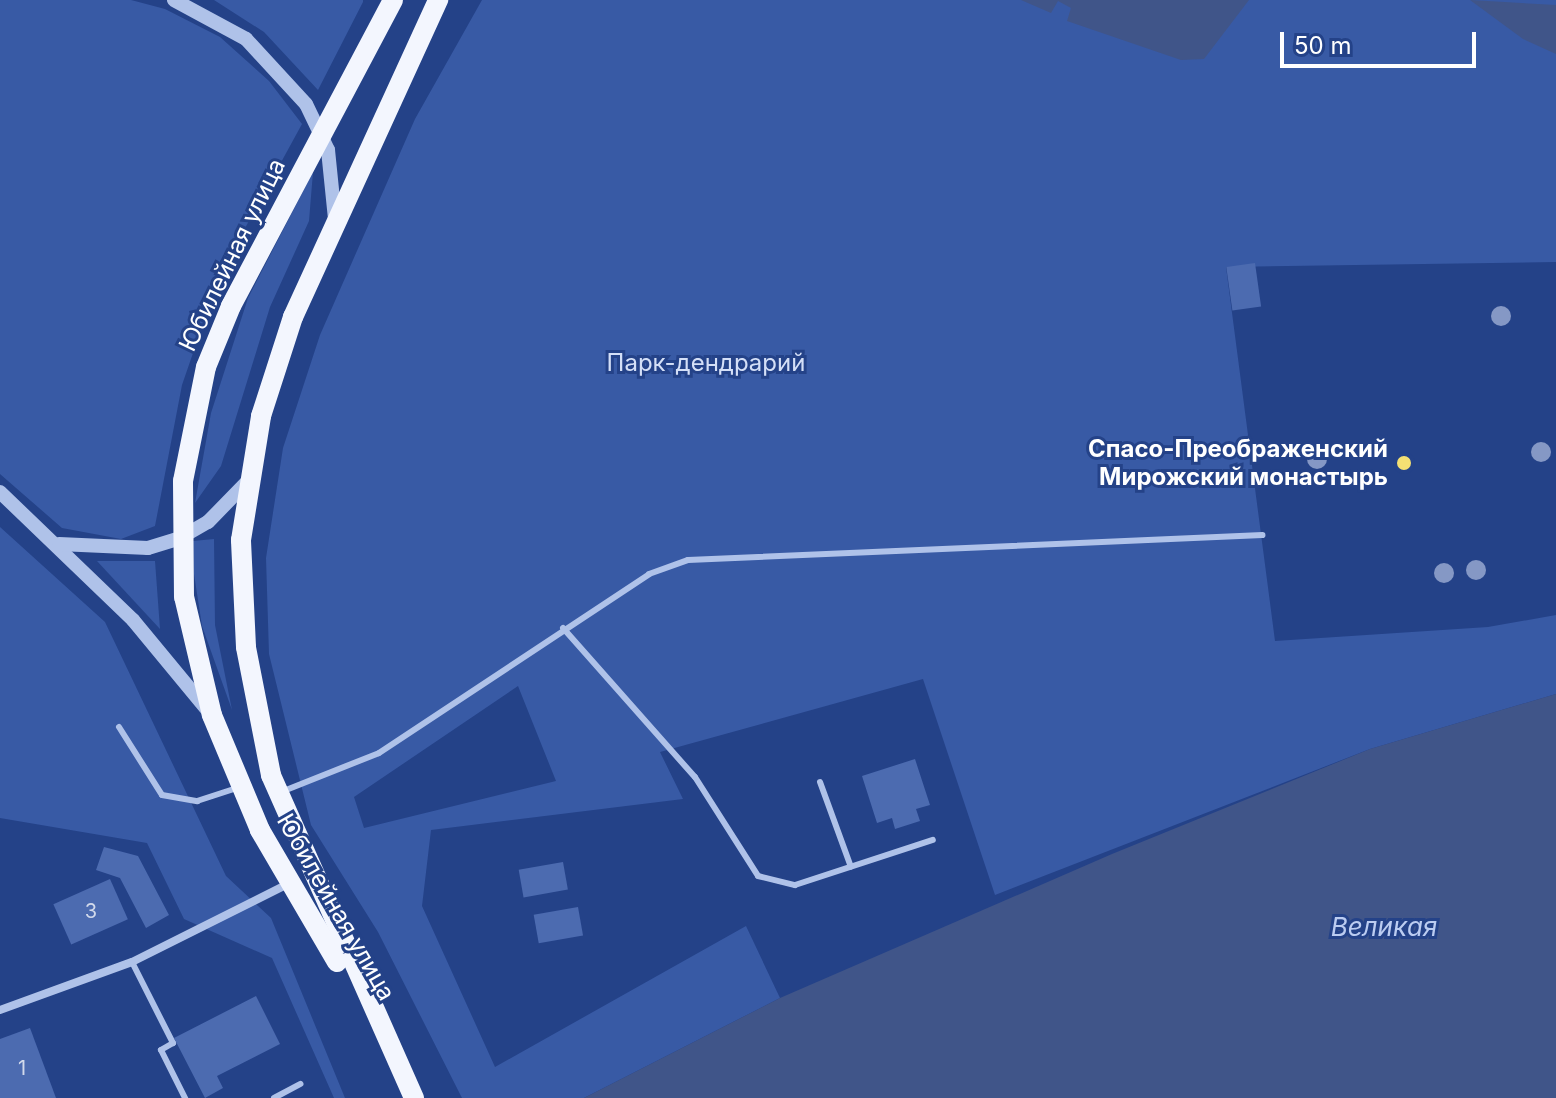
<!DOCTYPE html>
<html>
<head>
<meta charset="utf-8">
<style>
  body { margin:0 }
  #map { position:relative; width:1556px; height:1098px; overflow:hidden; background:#244288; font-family:Inter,sans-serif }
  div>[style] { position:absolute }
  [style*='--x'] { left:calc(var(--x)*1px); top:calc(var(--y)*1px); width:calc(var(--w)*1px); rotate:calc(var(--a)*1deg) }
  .green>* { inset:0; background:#385aa5 }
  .water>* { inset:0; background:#405589 }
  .building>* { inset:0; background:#4c6bb0; transform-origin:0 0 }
  .service>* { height:6px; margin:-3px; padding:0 3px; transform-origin:3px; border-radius:3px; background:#afc2e9 }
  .minor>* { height:8px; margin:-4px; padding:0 4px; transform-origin:4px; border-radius:4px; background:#afc2e9 }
  .tertiary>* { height:14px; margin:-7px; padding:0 7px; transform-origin:7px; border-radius:7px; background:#afc2e9 }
  .primary>* { height:20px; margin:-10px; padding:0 10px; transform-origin:10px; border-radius:10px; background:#f3f6fe }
  .trees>* { width:20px; height:20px; margin:-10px; border-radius:50%; background:#8598c5 }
  .dots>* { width:22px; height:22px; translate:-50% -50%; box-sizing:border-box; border:4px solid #244288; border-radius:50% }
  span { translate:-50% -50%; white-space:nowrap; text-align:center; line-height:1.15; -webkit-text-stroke:6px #244288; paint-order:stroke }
  .number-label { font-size:20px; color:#d2daeb }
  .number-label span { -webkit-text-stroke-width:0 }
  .street-label { font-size:24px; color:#fff }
  .park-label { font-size:24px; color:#d4dff7 }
  .poi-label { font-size:24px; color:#fff; font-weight:700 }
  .right { translate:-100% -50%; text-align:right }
  .water-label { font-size:26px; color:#bbccf1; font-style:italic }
  .scale { position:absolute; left:1280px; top:32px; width:196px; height:36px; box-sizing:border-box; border:4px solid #fff; border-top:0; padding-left:10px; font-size:24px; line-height:28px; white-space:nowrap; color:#fff; -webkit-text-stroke:6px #244288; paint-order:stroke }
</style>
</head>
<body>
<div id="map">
  <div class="green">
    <i style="clip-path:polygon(0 0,131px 0,165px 9px,220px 37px,269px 81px,302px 124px,221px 272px,182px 385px,155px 526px,121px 539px,62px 528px,0 474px)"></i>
    <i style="clip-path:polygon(214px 0,363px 0,363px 2px,318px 90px,264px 32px)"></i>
    <i style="clip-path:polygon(evenodd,482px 0,1556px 0,1556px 262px,1226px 267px,1275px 641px,1488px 627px,1556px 615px,1556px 694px,1370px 749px,995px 895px,923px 679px,660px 752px,683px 799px,431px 830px,422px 906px,495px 1067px,746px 926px,780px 998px,584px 1098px,462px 1098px,378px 932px,311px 825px,269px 654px,266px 558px,283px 448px,320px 335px,415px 119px,482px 0,518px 686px,556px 781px,364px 828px,354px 797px,518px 686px)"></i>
    <i style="clip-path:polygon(313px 172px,309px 221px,270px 307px,221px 466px,195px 503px,211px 413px,248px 298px)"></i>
    <i style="clip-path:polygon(0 527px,105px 622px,226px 876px,271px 918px,345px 1098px,334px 1098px,272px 958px,184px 919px,147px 843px,0 818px)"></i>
    <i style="clip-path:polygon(214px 539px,215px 625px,232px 710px,202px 626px,194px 574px,193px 541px)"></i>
    <i style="clip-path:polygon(97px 561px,155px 561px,160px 629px)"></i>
  </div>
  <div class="water">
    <i style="clip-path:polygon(1021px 0,1249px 0,1204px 59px,1181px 60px,1067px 21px,1071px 8px,1058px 1px,1051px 13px)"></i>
    <i style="clip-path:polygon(1470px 0,1556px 5px,1556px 54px,1523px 39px)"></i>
    <i style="clip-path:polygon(1556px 694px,1556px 1098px,584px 1098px,780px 998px,1112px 854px,1370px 749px)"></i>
  </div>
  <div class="building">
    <i style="left:1255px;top:263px;width:44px;height:29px;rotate:82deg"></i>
    <i style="clip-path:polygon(915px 759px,930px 805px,916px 809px,920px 821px,895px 829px,892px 818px,877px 823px,862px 776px)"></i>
    <i style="clip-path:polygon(104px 847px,138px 856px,169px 915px,146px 928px,120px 878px,96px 870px)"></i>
    <i style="left:563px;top:862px;width:28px;height:45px;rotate:80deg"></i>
    <i style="left:110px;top:879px;width:44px;height:62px;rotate:66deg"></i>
    <i style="left:578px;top:907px;width:29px;height:45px;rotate:80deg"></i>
    <i style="clip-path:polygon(256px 996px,280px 1044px,217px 1076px,223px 1088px,205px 1098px,174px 1038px)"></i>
    <i style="clip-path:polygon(30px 1028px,56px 1098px,0 1098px,0 1039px)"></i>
  </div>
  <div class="service">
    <i style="--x:563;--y:628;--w:199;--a:48.5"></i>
    <i style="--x:695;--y:777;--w:117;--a:57.5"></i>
    <i style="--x:758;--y:876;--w:38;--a:14"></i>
    <i style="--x:795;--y:885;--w:145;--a:-18.1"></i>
    <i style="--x:119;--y:727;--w:80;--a:57.7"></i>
    <i style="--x:162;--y:795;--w:36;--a:10"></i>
    <i style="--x:197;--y:801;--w:42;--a:-18"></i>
    <i style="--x:820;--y:782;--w:90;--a:70"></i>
    <i style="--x:281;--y:792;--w:105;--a:-21.7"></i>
    <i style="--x:379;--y:753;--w:324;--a:-33.5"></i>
    <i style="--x:649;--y:574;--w:41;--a:-19.7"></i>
    <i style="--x:688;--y:560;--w:575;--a:-2.49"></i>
    <i style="--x:132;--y:962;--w:91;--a:63.2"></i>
    <i style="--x:173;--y:1043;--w:14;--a:150"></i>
    <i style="--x:161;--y:1050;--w:54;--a:63.4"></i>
    <i style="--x:274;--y:1098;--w:30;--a:-28"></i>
  </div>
  <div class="minor">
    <i style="--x:0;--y:1010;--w:140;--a:-20"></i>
    <i style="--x:132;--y:962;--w:174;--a:-26.6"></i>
  </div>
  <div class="tertiary">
    <i style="--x:174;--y:0;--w:82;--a:28.4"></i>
    <i style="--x:246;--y:39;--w:88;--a:47.3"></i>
    <i style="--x:306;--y:104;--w:51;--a:64.4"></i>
    <i style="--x:328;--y:150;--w:69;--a:84.2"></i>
    <i style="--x:0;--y:492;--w:185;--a:43.9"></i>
    <i style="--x:133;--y:620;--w:119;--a:50.4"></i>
    <i style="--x:59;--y:544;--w:89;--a:2.6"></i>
    <i style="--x:148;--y:548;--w:34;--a:-17"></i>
    <i style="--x:180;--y:538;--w:32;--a:-30"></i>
    <i style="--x:208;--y:522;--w:57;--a:-45.7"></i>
  </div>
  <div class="primary">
    <i style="--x:337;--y:962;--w:153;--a:-120.3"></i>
    <i style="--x:260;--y:830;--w:125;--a:-112.7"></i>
    <i style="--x:212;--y:715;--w:121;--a:-103.3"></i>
    <i style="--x:184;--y:597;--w:116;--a:-90.5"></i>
    <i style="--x:183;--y:481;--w:116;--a:-78.6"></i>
    <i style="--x:206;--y:367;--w:66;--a:-67.7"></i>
    <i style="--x:231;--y:306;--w:346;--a:-62.1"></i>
    <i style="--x:414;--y:1098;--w:353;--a:-113.9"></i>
    <i style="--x:271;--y:775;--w:130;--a:-101.1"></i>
    <i style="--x:246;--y:647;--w:107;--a:-92.7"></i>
    <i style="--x:241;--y:540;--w:126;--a:-80.8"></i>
    <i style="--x:261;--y:416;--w:104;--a:-72.1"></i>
    <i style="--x:293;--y:317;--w:349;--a:-65.4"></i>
  </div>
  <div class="trees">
    <i style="left:1501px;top:316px"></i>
    <i style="left:1541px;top:452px"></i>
    <i style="left:1317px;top:459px"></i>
    <i style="left:1476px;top:570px"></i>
    <i style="left:1444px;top:573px"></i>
  </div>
  <div class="dots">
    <i style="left:1404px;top:463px;background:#f4e073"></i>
  </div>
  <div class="number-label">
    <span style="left:91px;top:911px">3</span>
    <span style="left:22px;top:1068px">1</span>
  </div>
  <div class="street-label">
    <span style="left:232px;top:255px;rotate:-64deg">Юбилейная улица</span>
    <span style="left:336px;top:907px;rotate:60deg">Юбилейная улица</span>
  </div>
  <div class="park-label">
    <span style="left:706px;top:363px">Парк-дендрарий</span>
  </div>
  <div class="poi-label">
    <span class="right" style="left:1388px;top:463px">Спасо-Преображенский<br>Мирожский монастырь</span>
  </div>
  <div class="water-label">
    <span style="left:1384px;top:927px">Великая</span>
  </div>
  <div class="scale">50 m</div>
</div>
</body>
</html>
